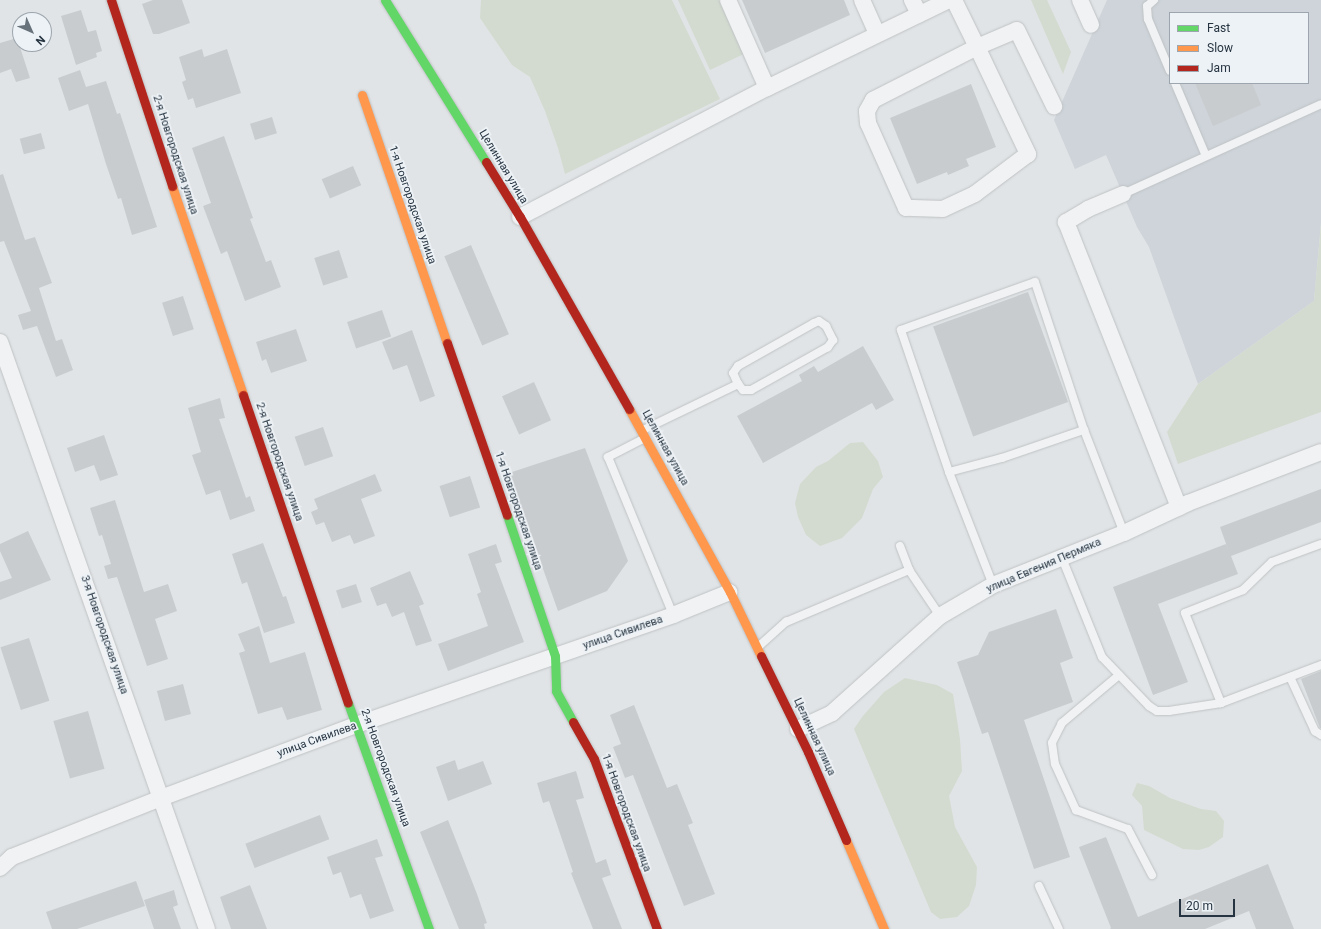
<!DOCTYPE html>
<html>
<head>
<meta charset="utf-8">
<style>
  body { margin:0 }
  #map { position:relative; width:1321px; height:929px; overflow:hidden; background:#e1e4e6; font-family:Roboto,sans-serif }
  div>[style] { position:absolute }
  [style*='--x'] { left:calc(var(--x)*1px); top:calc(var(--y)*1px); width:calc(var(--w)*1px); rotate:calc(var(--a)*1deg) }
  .built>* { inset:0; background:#ced4da }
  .green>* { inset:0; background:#d3dbd0 }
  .building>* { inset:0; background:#c9ccce; transform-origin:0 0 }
  .roads { filter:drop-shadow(0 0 1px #bfc2c4) drop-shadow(0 0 1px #bfc2c4) }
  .lane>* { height:8px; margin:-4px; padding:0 4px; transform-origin:4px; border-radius:4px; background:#f0f2f3 }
  .street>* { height:16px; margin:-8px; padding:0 8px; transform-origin:8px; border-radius:8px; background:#f0f2f3 }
  .fast>* { height:9px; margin:-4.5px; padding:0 4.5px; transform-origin:4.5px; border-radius:4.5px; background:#63d668 }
  .slow>* { height:9px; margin:-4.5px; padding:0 4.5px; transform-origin:4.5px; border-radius:4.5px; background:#ff974d }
  .jam>* { height:9px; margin:-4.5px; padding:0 4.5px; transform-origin:4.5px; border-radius:4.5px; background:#b3261e }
  span { translate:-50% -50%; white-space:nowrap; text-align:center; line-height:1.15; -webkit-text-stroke:3.5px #edf2f6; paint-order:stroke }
  .street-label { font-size:11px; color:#263441 }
  .legend { position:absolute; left:1169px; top:12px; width:140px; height:72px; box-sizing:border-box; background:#edf2f6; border:1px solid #9da6ae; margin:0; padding:5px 7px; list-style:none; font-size:12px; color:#263441 }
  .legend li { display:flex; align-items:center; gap:8px; height:20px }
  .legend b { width:20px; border:1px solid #9da6ae }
  .north { position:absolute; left:12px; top:12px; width:40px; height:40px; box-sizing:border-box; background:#edf2f6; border:1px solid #9da6ae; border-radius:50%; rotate:135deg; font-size:11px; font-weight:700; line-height:16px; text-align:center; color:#263441 }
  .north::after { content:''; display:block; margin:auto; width:14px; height:18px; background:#67727b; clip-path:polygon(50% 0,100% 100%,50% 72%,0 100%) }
  .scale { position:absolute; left:1179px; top:899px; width:56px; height:18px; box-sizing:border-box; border:2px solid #263441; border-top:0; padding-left:5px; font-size:12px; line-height:14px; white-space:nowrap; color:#263441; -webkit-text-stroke:3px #edf2f6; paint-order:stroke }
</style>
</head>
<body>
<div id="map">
  <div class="built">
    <i style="clip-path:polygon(evenodd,1107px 0,1321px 0,1321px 223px,1314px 301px,1198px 384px,1149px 247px,1137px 227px,1106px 155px,1075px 169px,1054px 120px,1107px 0,1170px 13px,1308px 13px,1308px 83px,1170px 83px,1170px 13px)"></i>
  </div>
  <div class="green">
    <i style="clip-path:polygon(481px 0,672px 0,720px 99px,565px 174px,558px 148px,545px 111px,530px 77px,512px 65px,480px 18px)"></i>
    <i style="clip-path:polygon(678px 0,722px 0,746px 53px,710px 70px)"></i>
    <i style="clip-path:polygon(1031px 0,1047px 0,1071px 52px,1063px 74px)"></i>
    <i style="clip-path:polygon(1321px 223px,1321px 412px,1178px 464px,1167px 432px,1198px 384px,1314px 301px)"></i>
    <i style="clip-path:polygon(863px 442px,878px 461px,883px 477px,873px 489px,862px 518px,842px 538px,820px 546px,806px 535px,798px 517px,795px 503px,800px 484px,816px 467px,828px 461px,850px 443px)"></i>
    <i style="clip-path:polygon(905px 678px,937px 685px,953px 694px,960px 739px,962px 771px,949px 796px,955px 827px,977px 867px,976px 885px,969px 906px,957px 917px,940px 919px,931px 912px,854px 729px,862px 717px,884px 692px)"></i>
    <i style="clip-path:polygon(1137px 783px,1149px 786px,1170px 798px,1201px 809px,1216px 811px,1224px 821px,1223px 837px,1209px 847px,1199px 850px,1183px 849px,1144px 830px,1142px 806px,1132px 795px)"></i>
  </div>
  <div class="building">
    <i style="clip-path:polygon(153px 0,182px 0,190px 23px,159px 34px,153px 34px,142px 4px)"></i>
    <i style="clip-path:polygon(742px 0,844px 0,850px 15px,765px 53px)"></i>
    <i style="clip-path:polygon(81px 10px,88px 32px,96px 30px,102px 51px,96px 53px,97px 57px,76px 65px,61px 16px)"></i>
    <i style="clip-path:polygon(17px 38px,30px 78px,16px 82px,11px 69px,0 73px,0 43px)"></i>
    <i style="clip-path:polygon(202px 49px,204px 57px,227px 49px,241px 93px,196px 108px,193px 98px,188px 100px,182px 82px,186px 80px,179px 57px)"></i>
    <i style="clip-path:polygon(80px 70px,86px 87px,106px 81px,117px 114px,120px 113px,157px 227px,132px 235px,121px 198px,118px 199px,106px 164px,88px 104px,69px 111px,58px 78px)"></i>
    <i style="clip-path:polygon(1195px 83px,1252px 83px,1261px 105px,1213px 126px)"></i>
    <i style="clip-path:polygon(971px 84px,996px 147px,966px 159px,969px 166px,948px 175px,947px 172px,917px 184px,890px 118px)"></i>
    <i style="left:272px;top:117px;width:17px;height:23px;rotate:73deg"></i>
    <i style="left:41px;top:133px;width:16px;height:22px;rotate:75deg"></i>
    <i style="clip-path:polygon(224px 136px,253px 218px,250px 219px,266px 262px,271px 260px,281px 287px,245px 301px,227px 251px,221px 254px,203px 206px,211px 203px,192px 148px)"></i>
    <i style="left:353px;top:166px;width:21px;height:34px;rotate:67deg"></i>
    <i style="clip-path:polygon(3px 174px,25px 240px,35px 237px,52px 283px,39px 288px,56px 341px,62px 339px,73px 370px,56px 377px,37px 326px,23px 330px,18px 315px,31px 311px,4px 241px,0 242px,0 175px)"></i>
    <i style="left:471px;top:245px;width:97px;height:29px;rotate:67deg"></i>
    <i style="left:339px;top:250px;width:29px;height:26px;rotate:72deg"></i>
    <i style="left:1028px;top:292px;width:117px;height:101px;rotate:70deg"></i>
    <i style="left:183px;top:296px;width:35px;height:22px;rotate:72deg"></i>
    <i style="left:382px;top:310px;width:28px;height:37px;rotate:71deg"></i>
    <i style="clip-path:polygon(296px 329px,307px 361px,271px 373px,266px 359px,262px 361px,256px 342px)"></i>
    <i style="clip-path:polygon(412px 330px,435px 396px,420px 402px,407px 365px,393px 370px,382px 342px)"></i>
    <i style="clip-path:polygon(863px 346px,894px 400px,876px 410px,872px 403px,763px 463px,737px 416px,802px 381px,799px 375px,814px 366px,818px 372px)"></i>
    <i style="left:534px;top:382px;width:42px;height:35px;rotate:66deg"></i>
    <i style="clip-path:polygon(220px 398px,225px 418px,219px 419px,246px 498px,250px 496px,255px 511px,230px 520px,220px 490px,206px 495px,192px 455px,201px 452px,188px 408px)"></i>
    <i style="left:323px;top:427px;width:31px;height:30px;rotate:71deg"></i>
    <i style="clip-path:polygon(104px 435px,118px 475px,100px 481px,94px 465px,75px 472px,67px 448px)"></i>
    <i style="clip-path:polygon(585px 448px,628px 561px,607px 591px,558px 611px,509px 473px)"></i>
    <i style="clip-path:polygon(375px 474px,382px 491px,361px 499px,375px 536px,354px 544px,350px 535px,332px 542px,324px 522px,316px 525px,311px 512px,318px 509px,314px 499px)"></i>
    <i style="left:470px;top:476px;width:33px;height:32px;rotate:72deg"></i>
    <i style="clip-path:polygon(1321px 489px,1321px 522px,1231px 556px,1238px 574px,1158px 604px,1188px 682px,1153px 695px,1113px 587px,1226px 544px,1229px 552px,1220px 527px)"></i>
    <i style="clip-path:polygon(115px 500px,144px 592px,168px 584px,177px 611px,155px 619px,168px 659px,147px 666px,117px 577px,108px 579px,104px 566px,111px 564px,102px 535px,99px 536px,90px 508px)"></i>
    <i style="clip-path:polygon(28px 531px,51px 580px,0 600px,0 582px,12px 578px,0 551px,0 544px)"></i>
    <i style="clip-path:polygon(263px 543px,283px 597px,286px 596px,295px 623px,264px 633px,247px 582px,242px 584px,232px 554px)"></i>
    <i style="clip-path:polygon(496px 544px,502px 562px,495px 564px,524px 642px,448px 671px,438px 644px,488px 626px,477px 594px,481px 592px,468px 554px)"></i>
    <i style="clip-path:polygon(410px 571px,424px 604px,419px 606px,432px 641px,416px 646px,404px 612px,392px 617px,386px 603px,377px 606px,370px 588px)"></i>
    <i style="left:356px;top:584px;width:19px;height:21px;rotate:72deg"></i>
    <i style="clip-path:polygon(1056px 609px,1073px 658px,1060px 663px,1073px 702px,1024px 720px,1070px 857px,1034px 869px,988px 732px,982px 734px,957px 662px,978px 655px,989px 632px)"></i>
    <i style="clip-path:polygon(259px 626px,270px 663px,305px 652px,322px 710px,287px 720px,282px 707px,258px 714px,239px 653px,245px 651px,238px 634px)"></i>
    <i style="left:29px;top:638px;width:66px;height:30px;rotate:72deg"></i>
    <i style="clip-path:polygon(1321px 671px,1321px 728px,1320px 728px,1301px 679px)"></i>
    <i style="left:183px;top:684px;width:31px;height:27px;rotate:75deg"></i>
    <i style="clip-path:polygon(634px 705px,667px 788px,677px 784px,693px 823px,688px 825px,715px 894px,684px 906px,633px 775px,625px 778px,613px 747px,621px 744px,610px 715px)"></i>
    <i style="left:88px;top:711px;width:60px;height:36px;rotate:74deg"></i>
    <i style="clip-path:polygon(455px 760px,458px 770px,483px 761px,492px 784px,448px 801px,436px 767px)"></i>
    <i style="clip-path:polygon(576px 771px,584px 798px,576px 800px,596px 863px,606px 859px,611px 875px,602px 878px,622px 929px,593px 929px,571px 873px,573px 872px,549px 801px,543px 803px,537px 783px)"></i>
    <i style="left:320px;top:815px;width:26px;height:80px;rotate:69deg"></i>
    <i style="clip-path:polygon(448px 820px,477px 894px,487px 923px,484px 924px,485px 929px,459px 929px,420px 832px)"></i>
    <i style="clip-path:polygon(1106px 837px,1138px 917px,1268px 864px,1294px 929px,1256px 929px,1249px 911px,1205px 929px,1110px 929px,1111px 928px,1079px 847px)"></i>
    <i style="clip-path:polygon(377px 839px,383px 856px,375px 858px,394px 911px,370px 919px,361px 894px,350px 898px,341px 872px,333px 875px,327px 857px)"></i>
    <i style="clip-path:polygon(136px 881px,145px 906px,77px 929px,52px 929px,46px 912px)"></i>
    <i style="clip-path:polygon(250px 885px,267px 929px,231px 929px,220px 897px)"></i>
    <i style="clip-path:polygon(174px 890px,178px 905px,173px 907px,181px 929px,154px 929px,144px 900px)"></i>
  </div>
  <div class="roads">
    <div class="lane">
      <i style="--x:1154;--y:0;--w:9;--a:139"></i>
      <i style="--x:1147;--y:6;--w:13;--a:86"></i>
      <i style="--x:1148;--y:19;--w:56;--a:67.1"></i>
      <i style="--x:1175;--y:83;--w:79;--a:67"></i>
      <i style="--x:1123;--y:194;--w:217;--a:-24.4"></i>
      <i style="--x:643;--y:430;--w:106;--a:-25.8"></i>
      <i style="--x:738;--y:384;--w:12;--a:-114"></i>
      <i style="--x:733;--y:373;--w:9;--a:-54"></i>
      <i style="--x:738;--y:366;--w:87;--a:-29.5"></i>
      <i style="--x:814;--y:323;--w:5;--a:-22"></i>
      <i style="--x:819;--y:321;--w:9;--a:36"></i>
      <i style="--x:826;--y:326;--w:16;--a:63"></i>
      <i style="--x:833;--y:340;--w:9;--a:126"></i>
      <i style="--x:828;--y:347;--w:88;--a:150.8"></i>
      <i style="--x:751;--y:390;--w:8;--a:180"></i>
      <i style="--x:743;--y:390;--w:8;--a:-130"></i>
      <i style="--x:645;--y:438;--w:42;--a:152.8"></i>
      <i style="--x:608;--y:457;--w:171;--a:67.6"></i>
      <i style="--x:949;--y:472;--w:55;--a:-14.8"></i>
      <i style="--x:1002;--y:458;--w:87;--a:-18.9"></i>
      <i style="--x:1084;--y:430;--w:110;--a:68.8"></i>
      <i style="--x:900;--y:546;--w:26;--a:69"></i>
      <i style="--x:909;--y:570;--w:55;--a:56"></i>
      <i style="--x:1062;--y:558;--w:107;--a:68"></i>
      <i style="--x:1102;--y:657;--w:68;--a:46.2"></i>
      <i style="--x:1149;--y:706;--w:9;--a:32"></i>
      <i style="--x:1157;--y:711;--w:12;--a:0"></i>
      <i style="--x:1169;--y:711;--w:53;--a:-8.7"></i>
      <i style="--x:1221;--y:703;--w:107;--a:-20.8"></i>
      <i style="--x:993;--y:585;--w:121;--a:-111.3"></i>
      <i style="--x:949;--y:472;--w:150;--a:-108.7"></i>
      <i style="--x:901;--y:330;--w:142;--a:-19.7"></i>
      <i style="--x:1035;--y:282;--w:156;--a:71.7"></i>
      <i style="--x:758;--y:647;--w:38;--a:-42"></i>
      <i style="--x:786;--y:622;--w:134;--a:-22.9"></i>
      <i style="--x:1119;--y:675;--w:75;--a:139.9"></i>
      <i style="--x:1062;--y:723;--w:22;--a:117"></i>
      <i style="--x:1052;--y:743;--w:21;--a:82"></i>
      <i style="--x:1055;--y:764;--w:51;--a:65.5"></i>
      <i style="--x:1076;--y:810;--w:55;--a:20.1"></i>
      <i style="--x:1128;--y:829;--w:52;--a:62.4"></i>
      <i style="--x:1290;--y:677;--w:60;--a:65.2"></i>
      <i style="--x:1315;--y:731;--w:7;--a:34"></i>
      <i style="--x:1221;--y:703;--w:97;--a:-111.8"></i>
      <i style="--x:1185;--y:613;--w:62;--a:-21.6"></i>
      <i style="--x:1243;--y:590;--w:40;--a:-44"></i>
      <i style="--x:1272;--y:562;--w:52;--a:-20.2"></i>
      <i style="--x:1039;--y:886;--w:47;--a:65.1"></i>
    </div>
    <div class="street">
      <i style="--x:728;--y:0;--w:96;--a:66.1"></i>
      <i style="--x:862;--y:0;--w:37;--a:66"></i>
      <i style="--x:912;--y:0;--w:16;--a:63"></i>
      <i style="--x:954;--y:0;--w:52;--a:63.9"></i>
      <i style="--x:977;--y:47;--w:119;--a:64.5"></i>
      <i style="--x:1028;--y:154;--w:66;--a:143"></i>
      <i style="--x:975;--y:194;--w:35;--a:155"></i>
      <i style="--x:943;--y:209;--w:37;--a:-178"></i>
      <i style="--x:906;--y:208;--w:93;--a:-114.1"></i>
      <i style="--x:868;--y:123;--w:12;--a:-95"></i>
      <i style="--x:867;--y:111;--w:13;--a:-61"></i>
      <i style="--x:873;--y:100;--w:117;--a:-27"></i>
      <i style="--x:977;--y:47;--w:43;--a:-23"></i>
      <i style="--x:1017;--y:30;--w:85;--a:64"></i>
      <i style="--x:1080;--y:0;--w:27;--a:66"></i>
      <i style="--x:1123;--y:194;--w:38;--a:157"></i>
      <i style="--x:1088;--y:209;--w:26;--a:149"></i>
      <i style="--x:1066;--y:222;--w:307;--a:68.4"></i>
      <i style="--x:520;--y:217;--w:279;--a:-27.6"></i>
      <i style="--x:767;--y:88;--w:202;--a:-25.8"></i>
      <i style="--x:0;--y:342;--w:622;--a:70.58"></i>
      <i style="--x:798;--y:729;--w:38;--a:-25"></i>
      <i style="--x:832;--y:713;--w:145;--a:-41.9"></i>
      <i style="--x:940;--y:616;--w:61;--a:-30.3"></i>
      <i style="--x:993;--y:585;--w:141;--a:-21.7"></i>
      <i style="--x:1124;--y:533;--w:71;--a:-25.1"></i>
      <i style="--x:1188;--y:503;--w:142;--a:-21"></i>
      <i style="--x:0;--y:868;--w:16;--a:-43"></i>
      <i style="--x:12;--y:857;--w:160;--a:-21.6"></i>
      <i style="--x:161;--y:798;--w:208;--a:-20.5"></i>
      <i style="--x:356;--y:725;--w:336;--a:-19.1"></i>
      <i style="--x:673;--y:615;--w:61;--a:-22"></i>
    </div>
    <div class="fast">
      <i style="--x:385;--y:0;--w:191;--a:58.1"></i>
      <i style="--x:507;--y:515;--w:149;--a:71.2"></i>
      <i style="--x:555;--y:656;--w:35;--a:88"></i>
      <i style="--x:556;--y:691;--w:35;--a:61"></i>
      <i style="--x:348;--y:703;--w:240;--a:70.3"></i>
    </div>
    <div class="slow">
      <i style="--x:362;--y:95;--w:262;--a:71.1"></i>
      <i style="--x:172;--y:186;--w:221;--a:71.2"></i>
      <i style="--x:629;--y:409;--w:209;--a:61.1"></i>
      <i style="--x:730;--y:592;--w:71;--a:64.2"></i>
      <i style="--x:846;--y:840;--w:97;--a:66.9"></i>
    </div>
    <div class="jam">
      <i style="--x:111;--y:0;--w:196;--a:71.8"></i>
      <i style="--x:486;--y:162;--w:65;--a:58.3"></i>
      <i style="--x:520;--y:217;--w:221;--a:60.4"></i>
      <i style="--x:447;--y:343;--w:182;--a:70.8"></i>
      <i style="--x:243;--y:395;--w:325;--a:71.2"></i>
      <i style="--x:761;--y:656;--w:107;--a:63.9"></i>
      <i style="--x:808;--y:752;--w:96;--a:66.6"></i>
      <i style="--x:573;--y:722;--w:43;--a:60.4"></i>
      <i style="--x:594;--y:759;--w:181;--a:69.7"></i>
    </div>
  </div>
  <div class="street-label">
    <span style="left:175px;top:155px;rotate:72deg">2-я Новгородская улица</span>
    <span style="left:503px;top:167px;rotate:59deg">Целинная улица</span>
    <span style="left:412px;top:205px;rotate:71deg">1-я Новгородская улица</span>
    <span style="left:665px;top:448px;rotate:61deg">Целинная улица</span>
    <span style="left:279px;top:462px;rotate:71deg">2-я Новгородская улица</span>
    <span style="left:518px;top:511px;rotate:71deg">1-я Новгородская улица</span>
    <span style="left:1044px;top:566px;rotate:-23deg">улица Евгения Пермяка</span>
    <span style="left:623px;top:633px;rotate:-19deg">улица Сивилева</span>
    <span style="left:104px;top:635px;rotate:71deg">3-я Новгородская улица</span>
    <span style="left:814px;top:737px;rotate:65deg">Целинная улица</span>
    <span style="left:317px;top:740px;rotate:-20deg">улица Сивилева</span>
    <span style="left:385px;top:768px;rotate:70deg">2-я Новгородская улица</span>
    <span style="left:626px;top:813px;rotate:70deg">1-я Новгородская улица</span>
  </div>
  <ul class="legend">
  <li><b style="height:5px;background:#63d668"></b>Fast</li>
  <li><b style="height:5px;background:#ff974d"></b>Slow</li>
  <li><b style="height:5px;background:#b3261e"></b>Jam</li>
  </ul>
  <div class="north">N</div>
  <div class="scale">20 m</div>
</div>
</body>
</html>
